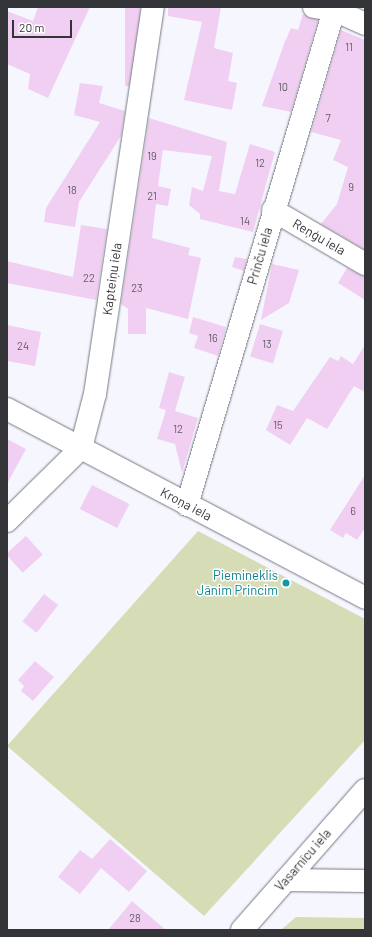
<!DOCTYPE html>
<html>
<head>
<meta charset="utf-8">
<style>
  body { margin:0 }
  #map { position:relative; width:372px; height:937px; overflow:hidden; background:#f6f7fe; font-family:Barlow,sans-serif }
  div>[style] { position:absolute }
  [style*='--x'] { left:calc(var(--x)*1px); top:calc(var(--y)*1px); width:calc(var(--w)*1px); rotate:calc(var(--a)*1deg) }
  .green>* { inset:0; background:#d6dcb6 }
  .building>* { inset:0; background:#f1cff2; transform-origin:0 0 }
  .roads { filter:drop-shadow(0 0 1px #767882) drop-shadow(0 0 1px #767882) }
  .minor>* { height:22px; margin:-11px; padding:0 11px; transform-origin:11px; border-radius:11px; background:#fff }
  .dots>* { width:11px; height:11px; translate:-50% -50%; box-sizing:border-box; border:2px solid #fff; border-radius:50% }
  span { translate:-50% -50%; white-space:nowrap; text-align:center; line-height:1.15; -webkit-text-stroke:3px #fff; paint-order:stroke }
  .number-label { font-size:11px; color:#635c67 }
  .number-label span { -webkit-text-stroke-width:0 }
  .street-label { font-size:13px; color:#343539 }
  .culture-label { font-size:13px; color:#0d838f }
  .right { translate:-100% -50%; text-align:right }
  .frame { position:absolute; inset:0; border:8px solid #343539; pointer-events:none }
  .scale { position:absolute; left:12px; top:20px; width:60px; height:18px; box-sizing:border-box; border:2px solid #343539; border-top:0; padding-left:5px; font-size:12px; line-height:14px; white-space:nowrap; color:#343539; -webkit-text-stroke:3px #fff; paint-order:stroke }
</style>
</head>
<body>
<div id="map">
  <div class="green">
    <i style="clip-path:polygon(198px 531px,365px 619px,365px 740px,204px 916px,7px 746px)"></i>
    <i style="clip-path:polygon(296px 917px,365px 918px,365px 930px,281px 930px)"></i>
  </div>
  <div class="building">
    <i style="clip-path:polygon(38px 7px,90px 7px,48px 98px,28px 89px,30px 74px,7px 64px,7px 11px,33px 21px)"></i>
    <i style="left:125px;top:7px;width:15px;height:79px"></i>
    <i style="clip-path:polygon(168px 7px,221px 7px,214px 48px,233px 53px,228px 81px,237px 83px,232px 110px,184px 100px,202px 22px,168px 16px)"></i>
    <i style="clip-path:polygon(303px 14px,318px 20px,291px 112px,262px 106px,284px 44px,291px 28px,298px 30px)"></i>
    <i style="clip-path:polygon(341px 30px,365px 40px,365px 250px,321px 224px,337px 204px,348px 167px,333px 160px,341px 140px,311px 132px)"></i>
    <i style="clip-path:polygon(80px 83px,103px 86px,99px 103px,125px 111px,121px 136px,79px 202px,75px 227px,44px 222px,46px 208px,100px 122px,74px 115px)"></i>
    <i style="clip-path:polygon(149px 118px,227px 142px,219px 191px,235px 194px,250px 144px,275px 152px,253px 232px,200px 219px,200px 214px,189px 205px,192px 187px,203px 191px,212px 156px,163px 150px,158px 186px,171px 189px,168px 206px,156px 204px,152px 238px,190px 248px,188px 255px,201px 258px,188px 319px,146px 308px,146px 334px,128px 334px,128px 309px,121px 304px)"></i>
    <i style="clip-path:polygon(81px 225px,107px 229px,96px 300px,7px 283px,7px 261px,73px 277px)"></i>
    <i style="clip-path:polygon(235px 257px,247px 259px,244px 271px,232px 267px)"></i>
    <i style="clip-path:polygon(272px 264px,299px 270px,289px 303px,261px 320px)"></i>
    <i style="clip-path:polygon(347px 268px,365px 276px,365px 300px,338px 283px)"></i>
    <i style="clip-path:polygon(193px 317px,226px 327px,218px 356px,194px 348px,198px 336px,189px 333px)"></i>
    <i style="left:260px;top:324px;width:24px;height:34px;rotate:17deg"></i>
    <i style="clip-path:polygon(7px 325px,41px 332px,35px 366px,7px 361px)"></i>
    <i style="clip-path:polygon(365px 345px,365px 392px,354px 386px,327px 429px,307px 418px,290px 445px,266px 430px,277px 405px,293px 411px,330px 357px,338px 361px,341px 356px,353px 364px)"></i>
    <i style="clip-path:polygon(169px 372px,185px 377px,175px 411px,198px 418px,182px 473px,175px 444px,157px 439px,166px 410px,159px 408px)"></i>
    <i style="clip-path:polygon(7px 439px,26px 449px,7px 484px)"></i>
    <i style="clip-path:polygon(365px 475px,365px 528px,357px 540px,346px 533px,343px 538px,330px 530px)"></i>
    <i style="left:92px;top:485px;width:42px;height:27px;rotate:27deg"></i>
    <i style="left:26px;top:536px;width:25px;height:27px;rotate:48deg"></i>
    <i style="left:44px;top:594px;width:18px;height:35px;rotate:38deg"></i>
    <i style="clip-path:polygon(35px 661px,54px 677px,33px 701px,21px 691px,24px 686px,18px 680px)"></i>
    <i style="clip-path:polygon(110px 839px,147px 871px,129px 892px,101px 868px,80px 894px,58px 877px,80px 850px,92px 859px)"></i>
    <i style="clip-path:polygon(132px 901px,166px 930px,108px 930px)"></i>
  </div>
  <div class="roads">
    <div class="minor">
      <i style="--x:314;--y:7;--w:20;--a:9"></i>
      <i style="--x:334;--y:10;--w:34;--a:24"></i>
      <i style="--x:273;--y:210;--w:107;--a:30.4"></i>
      <i style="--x:7;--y:409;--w:405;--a:27.8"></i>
      <i style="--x:187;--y:505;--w:520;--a:-73.45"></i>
      <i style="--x:7;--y:521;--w:104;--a:-44.6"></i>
      <i style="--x:81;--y:448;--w:56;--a:-75.5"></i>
      <i style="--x:95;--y:394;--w:391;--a:-81.5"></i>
      <i style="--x:286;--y:880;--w:79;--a:0.7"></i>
      <i style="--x:242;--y:930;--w:186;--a:-48.7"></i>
    </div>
  </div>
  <div class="dots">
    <i style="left:286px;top:583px;background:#0f9aa8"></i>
  </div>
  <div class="number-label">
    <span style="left:349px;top:47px">11</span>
    <span style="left:283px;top:87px">10</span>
    <span style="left:328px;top:118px">7</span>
    <span style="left:152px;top:156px">19</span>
    <span style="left:260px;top:163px">12</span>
    <span style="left:351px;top:187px">9</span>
    <span style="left:72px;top:190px">18</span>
    <span style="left:152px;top:196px">21</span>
    <span style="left:245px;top:221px">14</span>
    <span style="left:89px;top:278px">22</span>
    <span style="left:137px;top:288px">23</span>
    <span style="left:213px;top:338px">16</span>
    <span style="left:267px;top:344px">13</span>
    <span style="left:23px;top:346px">24</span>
    <span style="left:278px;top:425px">15</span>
    <span style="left:178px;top:429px">12</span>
    <span style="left:353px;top:511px">6</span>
    <span style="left:135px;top:918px">28</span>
  </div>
  <div class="street-label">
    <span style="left:319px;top:237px;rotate:30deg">Reņģu iela</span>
    <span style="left:260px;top:256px;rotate:-74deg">Prinču iela</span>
    <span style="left:112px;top:279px;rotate:-82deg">Kapteiņu iela</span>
    <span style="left:186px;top:504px;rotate:28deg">Kroņa iela</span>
    <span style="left:303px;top:860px;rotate:-49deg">Vasarnīcu iela</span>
  </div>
  <div class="culture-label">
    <span class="right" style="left:278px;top:583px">Piemineklis<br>Jānim Princim</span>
  </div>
  <div class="frame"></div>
  <div class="scale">20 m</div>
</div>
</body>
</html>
